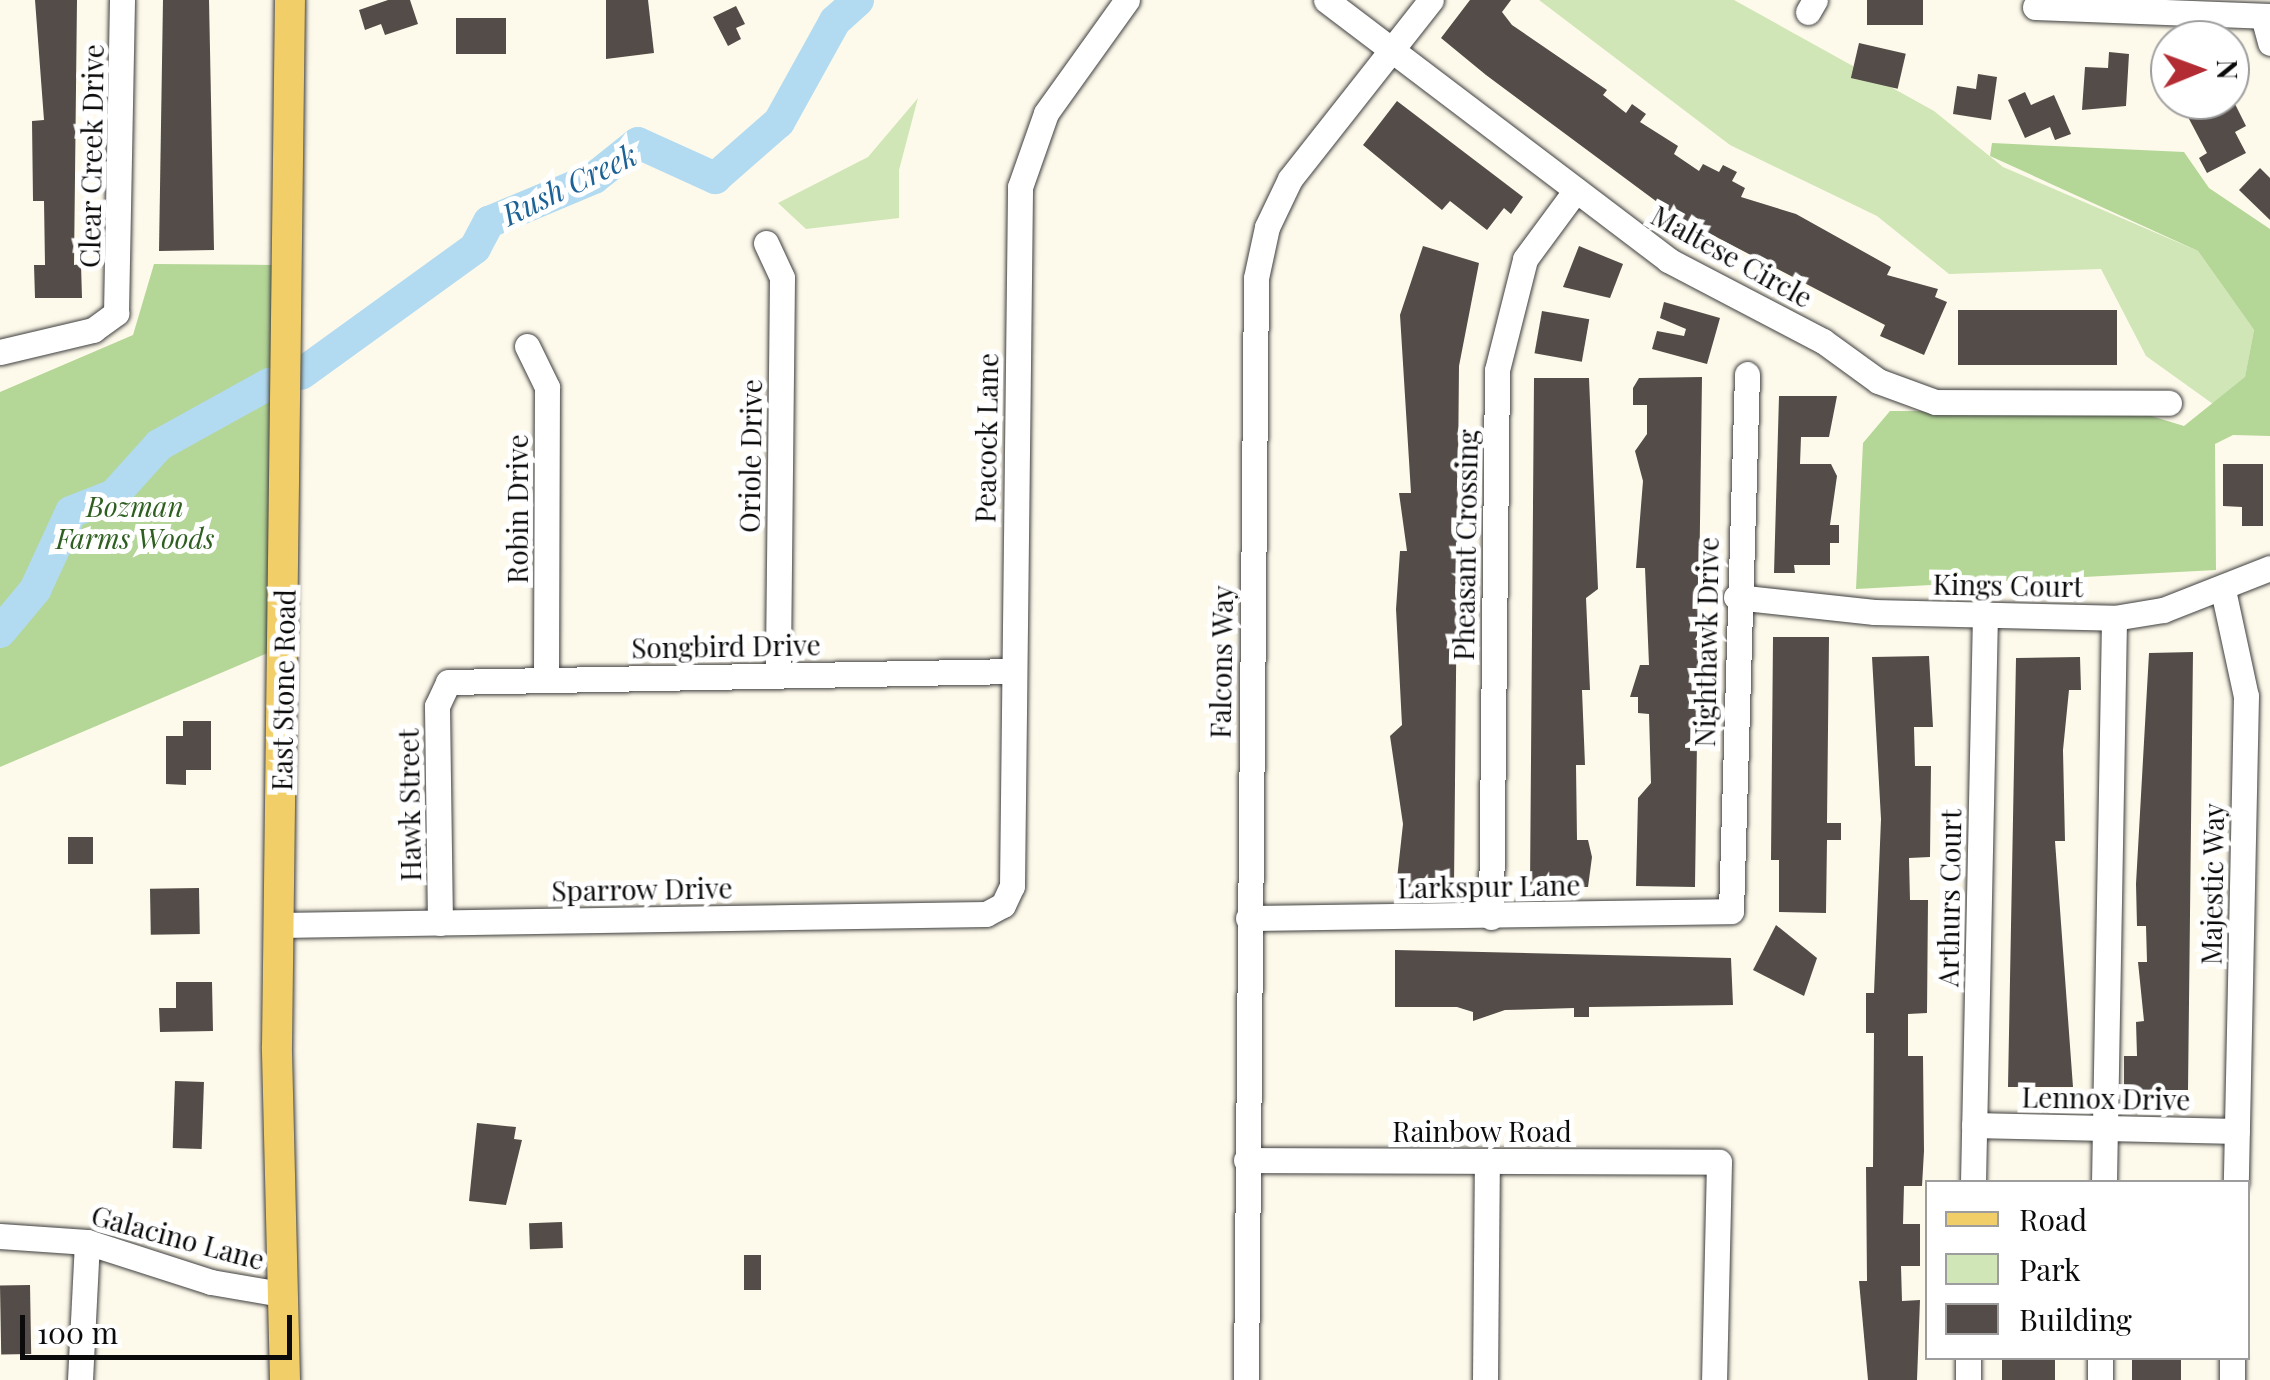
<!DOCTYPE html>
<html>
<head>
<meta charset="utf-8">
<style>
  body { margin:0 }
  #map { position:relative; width:2270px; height:1380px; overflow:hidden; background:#fefaeb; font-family:"Playfair Display",serif }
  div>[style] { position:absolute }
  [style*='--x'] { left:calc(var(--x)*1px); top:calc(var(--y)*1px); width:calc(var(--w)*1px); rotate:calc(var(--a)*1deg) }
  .green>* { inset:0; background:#d0e6b7 }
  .forest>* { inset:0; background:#b4d697 }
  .river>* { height:32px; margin:-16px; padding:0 16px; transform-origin:16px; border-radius:16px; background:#b2dbf2 }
  .building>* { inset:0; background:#534c48; transform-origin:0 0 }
  .roads { filter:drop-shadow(0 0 2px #3e3e3e) drop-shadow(0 0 2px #3e3e3e) }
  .minor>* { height:25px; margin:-12.5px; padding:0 12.5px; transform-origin:12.5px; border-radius:12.5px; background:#fff }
  .major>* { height:30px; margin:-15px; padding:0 15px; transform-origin:15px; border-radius:15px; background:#f1ce68 }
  span { translate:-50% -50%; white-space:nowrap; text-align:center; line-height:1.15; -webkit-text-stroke:10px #fff; paint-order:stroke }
  .street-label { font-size:28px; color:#0b0b0b }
  .park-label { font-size:28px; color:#2e5f20; font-style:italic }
  .water-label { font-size:30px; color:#1c6295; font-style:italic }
  .legend { position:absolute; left:1925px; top:1180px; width:325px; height:180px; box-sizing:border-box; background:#fff; border:2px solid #9d9d9d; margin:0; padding:12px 18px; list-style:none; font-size:30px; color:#0b0b0b }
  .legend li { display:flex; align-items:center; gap:20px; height:50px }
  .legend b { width:50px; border:2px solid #9d9d9d }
  .north { position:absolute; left:2150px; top:20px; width:100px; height:100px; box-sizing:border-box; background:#fff; border:2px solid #9d9d9d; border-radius:50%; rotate:89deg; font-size:28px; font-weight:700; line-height:40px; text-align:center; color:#0b0b0b }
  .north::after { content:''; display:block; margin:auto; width:35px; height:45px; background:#b32c34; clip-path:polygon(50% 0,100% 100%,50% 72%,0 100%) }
  .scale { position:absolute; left:20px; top:1315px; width:272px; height:45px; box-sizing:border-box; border:5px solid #0b0b0b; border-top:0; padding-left:12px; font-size:30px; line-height:35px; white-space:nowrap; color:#0b0b0b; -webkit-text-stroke:8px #fff; paint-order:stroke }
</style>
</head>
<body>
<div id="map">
  <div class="green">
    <i style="clip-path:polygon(1539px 0,1734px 0,1934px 111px,2003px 167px,2198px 251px,2254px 330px,2245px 378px,2213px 404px,2146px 356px,2101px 269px,1949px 274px,1877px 216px,1730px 145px)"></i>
    <i style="clip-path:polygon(918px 98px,899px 170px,899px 218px,806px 229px,778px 203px,868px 157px)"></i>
  </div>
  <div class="forest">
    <i style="clip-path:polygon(1992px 143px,2184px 152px,2209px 188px,2270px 229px,2270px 436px,2233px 435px,2215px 444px,2216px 570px,1856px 589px,1863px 443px,1890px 411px,2138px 412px,2184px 426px,2245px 377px,2254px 330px,2198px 251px,1990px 156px)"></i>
    <i style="clip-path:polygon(154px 264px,274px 265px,270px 652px,0 767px,0 392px,133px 335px)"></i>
  </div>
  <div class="river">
    <i style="--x:301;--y:374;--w:215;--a:-35.9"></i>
    <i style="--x:475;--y:248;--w:30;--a:-62"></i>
    <i style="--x:489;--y:222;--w:114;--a:-22.7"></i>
    <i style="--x:594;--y:178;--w:56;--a:-38.5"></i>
    <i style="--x:638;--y:143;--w:85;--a:24.4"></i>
    <i style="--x:715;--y:178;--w:85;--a:-41.2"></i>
    <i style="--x:779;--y:122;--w:115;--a:-61"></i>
    <i style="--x:835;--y:21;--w:31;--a:-42"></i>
    <i style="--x:0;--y:632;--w:55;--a:-50.2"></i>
    <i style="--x:35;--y:590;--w:86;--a:-65.2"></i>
    <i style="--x:71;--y:512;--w:46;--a:-21.6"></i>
    <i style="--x:114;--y:495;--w:67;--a:-48"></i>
    <i style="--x:159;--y:445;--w:126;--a:-29"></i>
  </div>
  <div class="building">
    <i style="clip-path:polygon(35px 0,77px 0,74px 265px,81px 264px,82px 298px,35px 298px,34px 265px,45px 265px,44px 201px,33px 201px,32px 121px,44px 120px)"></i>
    <i style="clip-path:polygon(163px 0,209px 0,214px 250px,159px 251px)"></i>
    <i style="clip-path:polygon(388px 0,410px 0,418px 24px,385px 35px,381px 24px,365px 30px,359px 10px)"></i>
    <i style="clip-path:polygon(606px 0,648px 0,654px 53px,606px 59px)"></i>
    <i style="clip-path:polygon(1470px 0,1511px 0,1502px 12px,1512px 25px,1607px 90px,1603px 95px,1626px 113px,1632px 104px,1646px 114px,1640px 122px,1678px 146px,1674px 154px,1699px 171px,1703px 164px,1719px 172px,1723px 165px,1737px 172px,1732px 181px,1745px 188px,1741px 197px,1796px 214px,1891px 267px,1887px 275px,1938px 289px,1935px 297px,1947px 302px,1924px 355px,1880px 336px,1885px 325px,1676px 216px,1486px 75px,1441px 38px)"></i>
    <i style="left:1867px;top:0;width:56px;height:25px"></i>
    <i style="clip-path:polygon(736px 6px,745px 24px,736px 28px,741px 39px,728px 46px,713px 17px)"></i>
    <i style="left:506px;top:18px;width:36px;height:50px;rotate:90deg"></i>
    <i style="left:1859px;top:43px;width:48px;height:36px;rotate:13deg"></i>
    <i style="clip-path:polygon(2109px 52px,2129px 54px,2126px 106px,2082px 110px,2085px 67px,2108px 68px)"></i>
    <i style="clip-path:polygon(1978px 74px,1997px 77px,1991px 120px,1953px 114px,1957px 86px,1976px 89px)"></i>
    <i style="clip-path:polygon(2025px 92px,2031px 105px,2054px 95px,2071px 134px,2055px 140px,2050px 127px,2025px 138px,2008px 100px)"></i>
    <i style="clip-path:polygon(2179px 100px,2233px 100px,2246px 126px,2235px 132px,2246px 153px,2207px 173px,2199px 158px,2207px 153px)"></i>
    <i style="clip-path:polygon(1397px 101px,1523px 197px,1511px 214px,1504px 208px,1487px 230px,1450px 201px,1442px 210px,1363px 145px)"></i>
    <i style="clip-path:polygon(2260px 168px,2270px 178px,2270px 220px,2239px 190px)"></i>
    <i style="clip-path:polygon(1423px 246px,1479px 263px,1459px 366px,1454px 887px,1396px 888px,1403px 824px,1390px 736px,1402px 725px,1396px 609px,1400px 551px,1407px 551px,1399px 493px,1411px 493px,1400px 315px)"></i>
    <i style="clip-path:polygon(1579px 246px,1623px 264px,1610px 298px,1563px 287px)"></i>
    <i style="clip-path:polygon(1664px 302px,1720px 318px,1707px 364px,1652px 349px,1657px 331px,1684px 336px,1686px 329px,1660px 318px)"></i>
    <i style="left:1958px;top:310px;width:159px;height:55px"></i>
    <i style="left:1542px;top:311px;width:48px;height:43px;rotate:10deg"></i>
    <i style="clip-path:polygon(1702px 377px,1695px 887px,1636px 886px,1638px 798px,1651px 783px,1649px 714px,1638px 713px,1638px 697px,1630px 697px,1640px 665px,1649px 665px,1645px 568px,1636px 568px,1643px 481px,1635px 451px,1647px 434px,1647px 405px,1633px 405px,1633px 388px,1639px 378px)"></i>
    <i style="clip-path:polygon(1534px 378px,1589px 378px,1598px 589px,1586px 598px,1590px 690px,1582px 690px,1585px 765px,1576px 765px,1577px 840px,1588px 840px,1592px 857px,1588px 887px,1530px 887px)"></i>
    <i style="clip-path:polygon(1779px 396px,1837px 396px,1829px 437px,1801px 437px,1800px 464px,1831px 464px,1837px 476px,1830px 525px,1839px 525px,1839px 543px,1830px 543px,1830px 565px,1794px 565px,1795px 573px,1774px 573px)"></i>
    <i style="clip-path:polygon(2223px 464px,2263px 464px,2263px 526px,2242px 526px,2242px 507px,2223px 506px)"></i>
    <i style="clip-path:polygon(1773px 637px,1829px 637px,1827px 823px,1841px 823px,1841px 840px,1827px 840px,1826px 913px,1779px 912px,1779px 860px,1771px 860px)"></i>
    <i style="clip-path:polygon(2193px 652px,2188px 1090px,2124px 1090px,2124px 1056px,2137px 1056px,2136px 1022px,2144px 1021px,2138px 962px,2147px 962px,2146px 926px,2137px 926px,2136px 884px,2149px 653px)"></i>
    <i style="clip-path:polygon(1929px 656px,1933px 727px,1914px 727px,1915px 766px,1931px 766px,1930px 857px,1909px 858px,1910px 900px,1928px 900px,1927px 1013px,1908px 1014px,1908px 1056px,1923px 1056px,1924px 1151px,1922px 1186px,1904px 1186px,1903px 1224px,1920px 1224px,1920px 1266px,1901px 1266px,1902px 1301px,1920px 1300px,1917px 1380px,1868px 1380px,1859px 1281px,1867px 1281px,1866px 1167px,1873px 1167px,1874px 1033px,1866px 1033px,1866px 993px,1874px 993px,1881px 819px,1872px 657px)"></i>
    <i style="clip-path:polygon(2080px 657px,2081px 690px,2069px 690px,2063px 750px,2065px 841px,2055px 841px,2073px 1087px,2008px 1087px,2016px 658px)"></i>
    <i style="clip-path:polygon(183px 721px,211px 721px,211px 770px,186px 770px,186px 785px,166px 784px,166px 736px,183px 736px)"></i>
    <i style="left:68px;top:837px;width:25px;height:27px"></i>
    <i style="left:199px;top:888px;width:46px;height:49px;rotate:89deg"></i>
    <i style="clip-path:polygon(1776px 925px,1817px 958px,1804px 996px,1753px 970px)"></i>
    <i style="clip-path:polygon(1395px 950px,1731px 958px,1733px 1005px,1589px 1007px,1589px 1017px,1574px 1017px,1574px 1008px,1505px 1010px,1473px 1021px,1473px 1012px,1457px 1007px,1395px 1007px)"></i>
    <i style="clip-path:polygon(176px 982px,212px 982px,213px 1031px,160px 1032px,159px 1008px,176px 1008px)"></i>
    <i style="left:175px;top:1081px;width:29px;height:67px;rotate:2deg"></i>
    <i style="clip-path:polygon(477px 1123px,516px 1127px,514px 1139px,522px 1140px,506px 1205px,469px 1201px)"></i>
    <i style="left:562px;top:1222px;width:26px;height:33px;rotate:88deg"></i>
    <i style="left:744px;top:1255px;width:17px;height:35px"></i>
    <i style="left:30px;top:1285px;width:69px;height:30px;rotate:89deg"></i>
    <i style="left:2002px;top:1358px;width:53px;height:22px"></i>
    <i style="left:2132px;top:1358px;width:49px;height:22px"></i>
  </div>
  <div class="roads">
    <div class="minor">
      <i style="--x:1326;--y:0;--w:430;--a:37.2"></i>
      <i style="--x:1668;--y:260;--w:175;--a:27.6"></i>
      <i style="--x:1823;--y:341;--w:68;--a:36"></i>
      <i style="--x:1878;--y:381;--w:61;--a:20.2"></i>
      <i style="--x:1935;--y:402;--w:234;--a:0.2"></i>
      <i style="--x:2035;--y:7;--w:235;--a:2.2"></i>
      <i style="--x:1808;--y:12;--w:14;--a:-60"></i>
      <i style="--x:2263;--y:16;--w:28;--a:75"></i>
      <i style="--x:766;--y:243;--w:38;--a:65"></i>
      <i style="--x:782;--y:278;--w:397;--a:90.6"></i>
      <i style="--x:527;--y:346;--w:46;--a:64"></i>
      <i style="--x:547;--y:387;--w:291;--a:90.2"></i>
      <i style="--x:0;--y:352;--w:96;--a:-13.3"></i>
      <i style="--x:93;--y:330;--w:29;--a:-36"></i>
      <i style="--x:116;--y:313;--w:313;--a:-88.9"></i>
      <i style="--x:2223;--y:590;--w:108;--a:77.8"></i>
      <i style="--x:2246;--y:696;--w:486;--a:91.2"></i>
      <i style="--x:1736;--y:597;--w:139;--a:6.2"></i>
      <i style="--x:1874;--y:612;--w:240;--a:1.4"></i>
      <i style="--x:2114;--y:618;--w:50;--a:-9.3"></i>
      <i style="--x:2163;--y:610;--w:115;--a:-21.4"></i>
      <i style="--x:1491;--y:917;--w:547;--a:-89.37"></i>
      <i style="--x:1497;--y:370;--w:114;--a:-75.8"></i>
      <i style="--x:1525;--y:259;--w:81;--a:-53.6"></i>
      <i style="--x:1248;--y:918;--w:483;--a:-0.8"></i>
      <i style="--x:1731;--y:911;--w:537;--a:-88.29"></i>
      <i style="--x:440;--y:923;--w:217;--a:-90.8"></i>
      <i style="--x:437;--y:706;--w:26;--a:-65"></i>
      <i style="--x:448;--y:682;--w:566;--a:-1.11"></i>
      <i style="--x:279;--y:925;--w:707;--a:-0.89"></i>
      <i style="--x:986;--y:914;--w:19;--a:-28"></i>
      <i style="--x:1003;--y:905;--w:21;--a:-65"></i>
      <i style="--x:1012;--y:886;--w:699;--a:-89.34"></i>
      <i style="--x:1020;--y:187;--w:78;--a:-70.6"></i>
      <i style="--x:1046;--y:113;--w:139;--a:-54.4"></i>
      <i style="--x:1974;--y:1125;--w:263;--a:1.3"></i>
      <i style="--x:1246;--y:1160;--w:473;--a:0.2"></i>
      <i style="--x:1719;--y:1162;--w:218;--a:91.3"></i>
      <i style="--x:1973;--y:1182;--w:567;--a:-88.79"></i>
      <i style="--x:2104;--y:1182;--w:564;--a:-88.98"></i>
      <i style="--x:0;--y:1236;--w:87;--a:3.9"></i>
      <i style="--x:87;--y:1242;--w:130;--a:17.9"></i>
      <i style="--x:211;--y:1282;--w:71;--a:9.7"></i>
      <i style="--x:80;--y:1380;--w:138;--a:-87.1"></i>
      <i style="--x:1246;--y:1380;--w:1102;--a:-89.48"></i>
      <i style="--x:1256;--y:278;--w:52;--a:-77.8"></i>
      <i style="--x:1267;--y:227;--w:53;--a:-64.4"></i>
      <i style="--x:1290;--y:179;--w:228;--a:-51.8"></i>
      <i style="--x:1485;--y:1380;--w:218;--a:-89.5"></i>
      <i style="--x:1968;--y:1380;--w:22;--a:-90"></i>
      <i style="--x:2100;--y:1380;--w:22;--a:-90"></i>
      <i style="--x:2232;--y:1380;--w:22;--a:-90"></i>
    </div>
    <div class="major">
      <i style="--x:285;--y:1380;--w:334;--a:-91.4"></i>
      <i style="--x:277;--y:1046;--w:1046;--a:-89.29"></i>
    </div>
  </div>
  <div class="street-label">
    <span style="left:91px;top:156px;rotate:-89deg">Clear Creek Drive</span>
    <span style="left:1732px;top:256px;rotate:29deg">Maltese Circle</span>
    <span style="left:986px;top:438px;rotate:-89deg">Peacock Lane</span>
    <span style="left:750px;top:456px;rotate:-89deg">Oriole Drive</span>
    <span style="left:517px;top:509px;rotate:-90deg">Robin Drive</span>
    <span style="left:1465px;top:545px;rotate:-89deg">Pheasant Crossing</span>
    <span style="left:2008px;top:585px;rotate:1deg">Kings Court</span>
    <span style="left:1706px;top:642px;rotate:-89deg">Nighthawk Drive</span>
    <span style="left:726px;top:646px;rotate:-1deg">Songbird Drive</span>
    <span style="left:1221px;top:662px;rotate:-89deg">Falcons Way</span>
    <span style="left:283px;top:690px;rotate:-89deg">East Stone Road</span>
    <span style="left:409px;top:805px;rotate:-91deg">Hawk Street</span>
    <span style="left:2212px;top:884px;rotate:-89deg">Majestic Way</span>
    <span style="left:1489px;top:886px;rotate:-1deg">Larkspur Lane</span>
    <span style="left:642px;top:889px;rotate:-1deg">Sparrow Drive</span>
    <span style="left:1949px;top:898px;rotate:-89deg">Arthurs Court</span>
    <span style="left:2106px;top:1098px;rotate:1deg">Lennox Drive</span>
    <span style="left:1482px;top:1131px">Rainbow Road</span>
    <span style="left:178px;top:1237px;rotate:15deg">Galacino Lane</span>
  </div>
  <div class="park-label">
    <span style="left:135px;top:522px">Bozman<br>Farms Woods</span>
  </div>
  <div class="water-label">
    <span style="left:569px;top:184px;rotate:-26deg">Rush Creek</span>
  </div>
  <ul class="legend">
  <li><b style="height:12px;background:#f1ce68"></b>Road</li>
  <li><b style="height:28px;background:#d0e6b7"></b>Park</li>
  <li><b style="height:28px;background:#534c48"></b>Building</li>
  </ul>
  <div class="north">N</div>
  <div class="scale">100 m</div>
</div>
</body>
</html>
